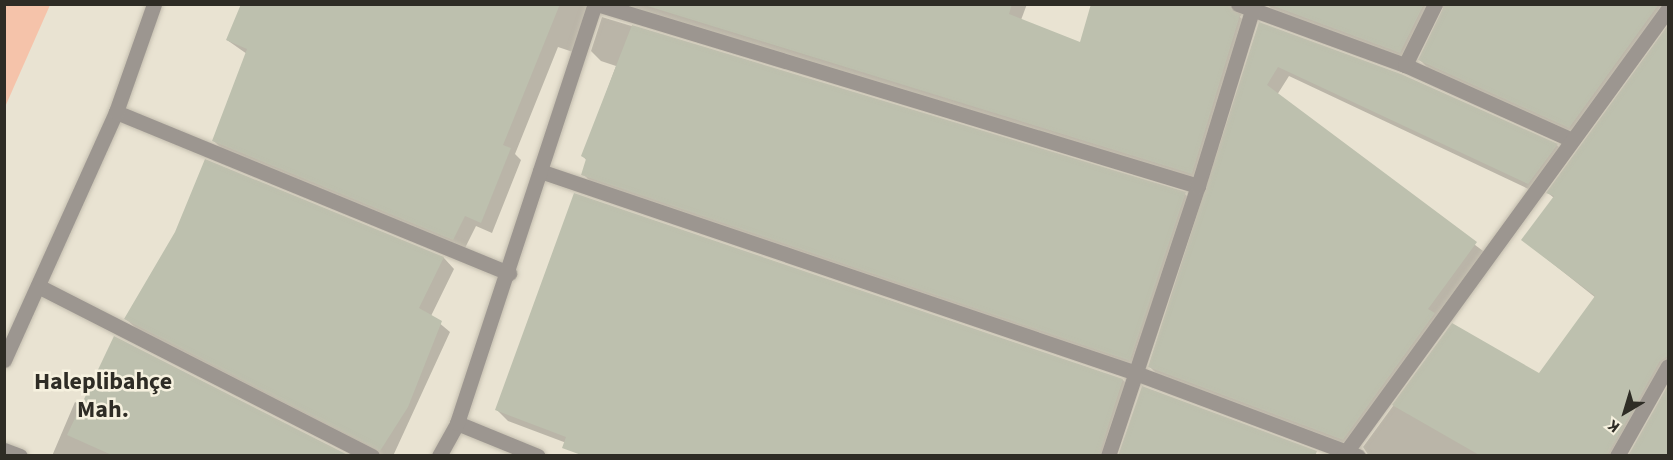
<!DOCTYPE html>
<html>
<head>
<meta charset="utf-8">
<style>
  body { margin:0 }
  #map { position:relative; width:1673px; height:460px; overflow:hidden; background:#e9e3d2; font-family:"Source Sans 3",sans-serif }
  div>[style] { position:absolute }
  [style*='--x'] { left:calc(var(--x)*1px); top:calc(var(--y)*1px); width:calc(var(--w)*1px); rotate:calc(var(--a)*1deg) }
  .green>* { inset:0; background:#f5c3aa }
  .shadow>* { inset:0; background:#0003 }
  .building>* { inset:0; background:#bdc0ae }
  .roads { filter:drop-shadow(0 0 2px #c4beaf) drop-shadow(0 0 2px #c4beaf) }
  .minor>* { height:15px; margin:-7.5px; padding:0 7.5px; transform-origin:7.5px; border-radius:7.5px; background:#9c9690 }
  .tertiary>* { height:15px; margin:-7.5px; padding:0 7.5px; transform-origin:7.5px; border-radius:7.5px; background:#9c9690 }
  span { translate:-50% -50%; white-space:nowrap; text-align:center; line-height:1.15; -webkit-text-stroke:5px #f6f1df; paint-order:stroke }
  .district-label { font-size:24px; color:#2e2c25; font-weight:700 }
  .frame { position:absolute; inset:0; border:6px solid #2e2c25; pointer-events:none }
  .north { position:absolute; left:1595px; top:382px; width:60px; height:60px; -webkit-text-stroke:4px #f6f1df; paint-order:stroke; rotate:218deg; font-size:16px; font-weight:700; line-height:24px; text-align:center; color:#2e2c25 }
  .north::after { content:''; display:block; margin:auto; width:21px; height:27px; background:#2e2c25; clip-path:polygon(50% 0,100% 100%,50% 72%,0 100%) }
</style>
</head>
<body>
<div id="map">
  <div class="green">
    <i style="clip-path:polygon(5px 4px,50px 5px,5px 107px,4px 5px)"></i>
  </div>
  <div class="shadow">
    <i style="clip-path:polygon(244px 4px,1027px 4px,1021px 20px,1081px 44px,1093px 4px,1668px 4px,1581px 138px,1431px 71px,1420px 60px,1446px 7px,1437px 10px,1411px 63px,1276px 14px,1268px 5px,1247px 5px,1240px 17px,1251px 28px,1202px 184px,605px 5px,596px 12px,582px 55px,558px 47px,515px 154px,521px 160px,492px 233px,476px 226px,464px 250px,224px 151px,213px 140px,247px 54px,227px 40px)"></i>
    <i style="clip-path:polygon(602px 17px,1185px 194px,1194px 203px,1139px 369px,593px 184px,583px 174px,587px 161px,583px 156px,616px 66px,601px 61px,591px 51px)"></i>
    <i style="clip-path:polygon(1260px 24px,1557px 145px,1567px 156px,1539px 194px,1289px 76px,1277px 95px,1487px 254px,1353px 449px,1160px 377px,1150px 367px)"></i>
    <i style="clip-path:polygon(1668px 27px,1668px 364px,1623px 456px,1369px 456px,1363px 447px,1452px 325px,1539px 375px,1596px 298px,1523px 240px,1554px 198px,1548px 193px)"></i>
    <i style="clip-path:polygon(205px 161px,444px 258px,454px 269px,431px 316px,450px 332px,393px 456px,382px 456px,137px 329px,126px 319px,176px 232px)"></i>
    <i style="clip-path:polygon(1123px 380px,1134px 391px,1112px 456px,601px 456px,508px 421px,497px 410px)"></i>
    <i style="clip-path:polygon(75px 402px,82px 406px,346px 456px,52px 456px)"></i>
  </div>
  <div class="building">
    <i style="clip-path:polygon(241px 4px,560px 4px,503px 145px,511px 148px,481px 223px,465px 216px,453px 240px,212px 141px,247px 49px,226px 40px)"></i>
    <i style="clip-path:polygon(641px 4px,1012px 4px,1009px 14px,1080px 42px,1091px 4px,1228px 4px,1240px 15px,1192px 174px)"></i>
    <i style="clip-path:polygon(1268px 4px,1424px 4px,1400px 53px)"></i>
    <i style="clip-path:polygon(1445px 4px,1659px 4px,1569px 128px,1418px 60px)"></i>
    <i style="clip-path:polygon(1259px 22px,1401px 74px,1558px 144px,1528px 184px,1278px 67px,1267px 85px,1477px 242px,1428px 309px,1435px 313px,1343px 440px,1148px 367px)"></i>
    <i style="clip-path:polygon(632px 25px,1186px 192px,1130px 361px,581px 175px,586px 159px,581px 156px)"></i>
    <i style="clip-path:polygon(1668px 25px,1668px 356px,1660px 361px,1607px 456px,1481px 456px,1392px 405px,1452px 323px,1539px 373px,1595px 296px,1521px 240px,1554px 196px,1546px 193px)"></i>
    <i style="clip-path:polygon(205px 159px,444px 257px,419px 308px,442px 321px,408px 407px,380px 451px,124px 319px,175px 232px)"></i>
    <i style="clip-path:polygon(574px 193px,1123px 379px,1099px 456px,584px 456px,562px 448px,566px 437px,495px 410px)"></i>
    <i style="clip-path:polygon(114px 336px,350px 456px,114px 456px,67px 435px)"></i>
    <i style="clip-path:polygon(1668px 385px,1668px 456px,1628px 456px)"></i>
    <i style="clip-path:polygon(1142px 386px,1317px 451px,1315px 456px,1118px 456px)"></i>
  </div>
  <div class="roads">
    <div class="minor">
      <i style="--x:597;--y:4;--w:628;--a:16.85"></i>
      <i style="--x:1238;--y:4;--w:178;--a:20.1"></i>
      <i style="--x:1405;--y:65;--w:181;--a:24.2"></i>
      <i style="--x:1405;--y:65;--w:68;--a:-63.8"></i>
      <i style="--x:116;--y:112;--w:425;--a:22.3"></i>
      <i style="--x:540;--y:171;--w:626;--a:18.72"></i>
      <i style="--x:1133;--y:372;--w:240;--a:20.5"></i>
      <i style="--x:38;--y:286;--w:375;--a:27"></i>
      <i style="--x:457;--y:423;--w:87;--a:22.2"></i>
      <i style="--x:4;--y:450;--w:17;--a:21"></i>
      <i style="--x:1108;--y:456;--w:285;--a:-71.6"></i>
      <i style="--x:1198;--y:186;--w:190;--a:-72.9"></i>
      <i style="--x:1343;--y:456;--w:553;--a:-53.98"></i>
      <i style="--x:1617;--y:456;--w:103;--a:-60.5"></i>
    </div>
    <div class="tertiary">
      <i style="--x:4;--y:360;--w:272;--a:-65.7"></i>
      <i style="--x:116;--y:112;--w:114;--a:-70.6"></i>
      <i style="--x:439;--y:456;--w:38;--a:-61"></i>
      <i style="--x:457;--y:423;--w:441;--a:-71.8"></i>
    </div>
  </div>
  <div class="district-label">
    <span style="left:103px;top:396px">Haleplibahçe<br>Mah.</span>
  </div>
  <div class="frame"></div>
  <div class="north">K</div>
</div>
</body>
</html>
